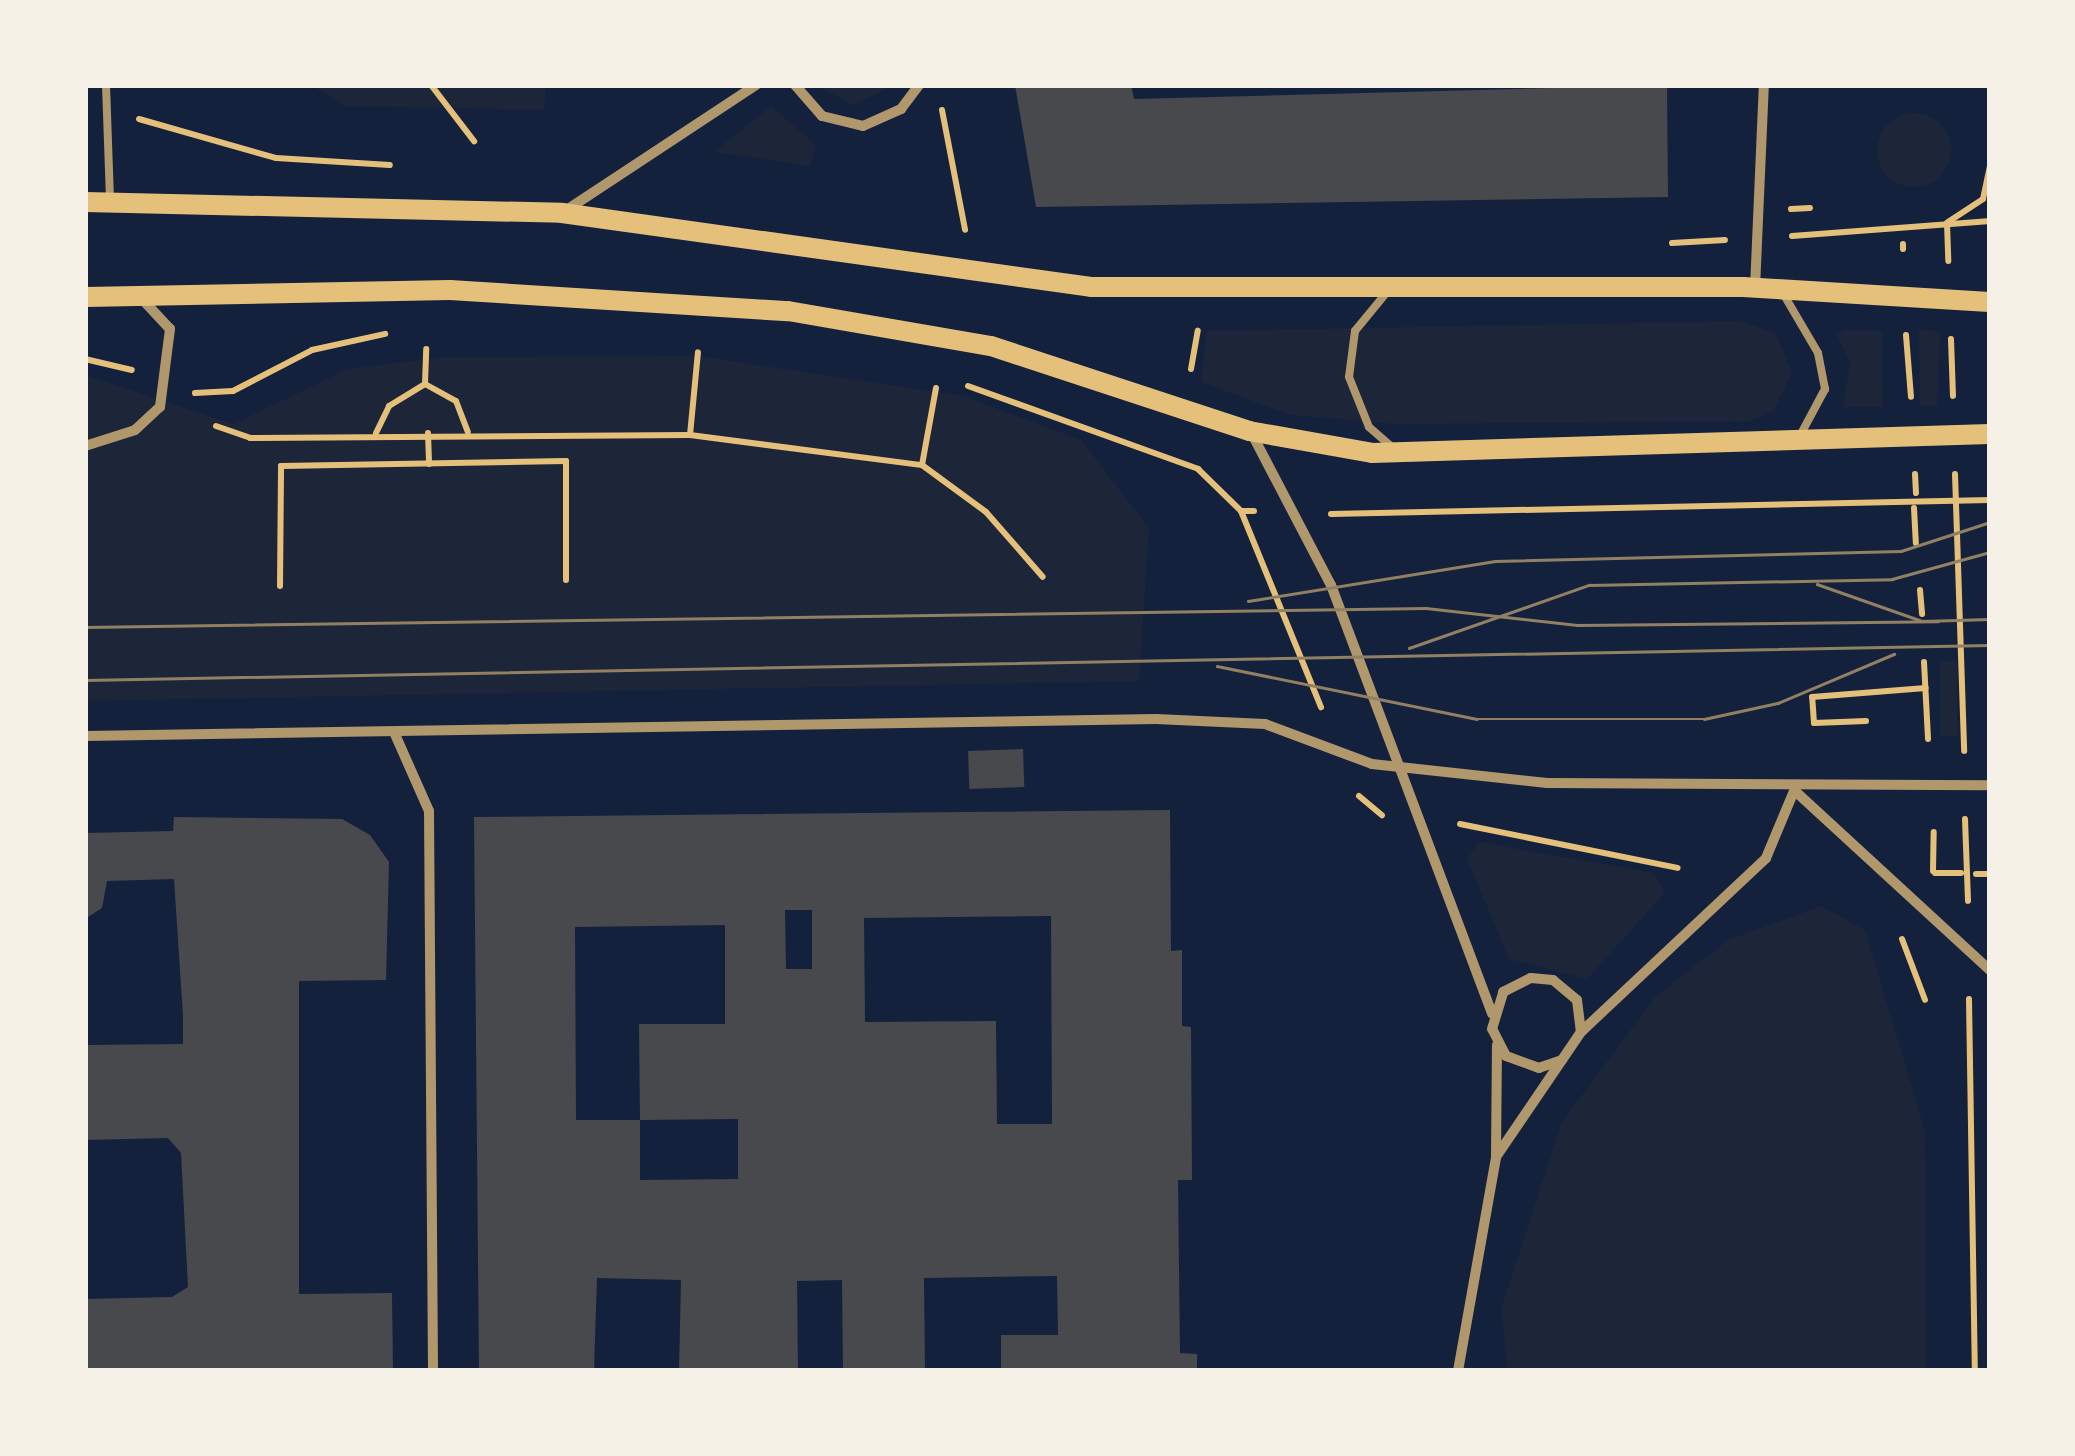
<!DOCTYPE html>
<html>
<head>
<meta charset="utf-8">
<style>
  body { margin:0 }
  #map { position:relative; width:2075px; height:1456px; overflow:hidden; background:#14213d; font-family:Inter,sans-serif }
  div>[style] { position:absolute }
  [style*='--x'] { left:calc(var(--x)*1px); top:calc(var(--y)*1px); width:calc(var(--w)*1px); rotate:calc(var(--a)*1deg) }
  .green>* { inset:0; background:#1d2539; transform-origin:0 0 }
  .round { border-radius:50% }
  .building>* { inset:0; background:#48494c; transform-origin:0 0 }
  .path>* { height:6px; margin:-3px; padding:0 3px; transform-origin:3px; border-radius:3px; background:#e5c07b }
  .service>* { height:8px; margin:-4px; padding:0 4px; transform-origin:4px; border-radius:4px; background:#b1986c }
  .minor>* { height:10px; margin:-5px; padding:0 5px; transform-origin:5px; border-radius:5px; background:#b1986c }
  .secondary>* { height:20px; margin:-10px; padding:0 10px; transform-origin:10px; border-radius:10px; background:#e5c07b }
  .tram>* { height:2.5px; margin:-1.25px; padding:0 1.25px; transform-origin:1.25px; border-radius:1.25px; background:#918062 }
  span { translate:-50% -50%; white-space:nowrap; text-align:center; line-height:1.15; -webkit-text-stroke:8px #f6f1e7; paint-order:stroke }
  .frame { position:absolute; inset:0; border:88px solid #f6f1e7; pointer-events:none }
</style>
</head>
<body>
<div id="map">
  <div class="green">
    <i style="clip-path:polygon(311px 85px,546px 85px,544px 110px,345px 106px)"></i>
    <i style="clip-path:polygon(817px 85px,895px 85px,852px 105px)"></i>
    <i style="clip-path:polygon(771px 106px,816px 145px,810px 166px,714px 152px)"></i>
    <i class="round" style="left:1877px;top:113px;width:74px;height:74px"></i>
    <i style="clip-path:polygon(1740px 321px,1776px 334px,1792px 372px,1774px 411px,1751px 421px,1394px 424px,1290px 415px,1201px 382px,1207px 331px)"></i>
    <i style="clip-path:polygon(1919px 329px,1940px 332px,1937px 406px,1920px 406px)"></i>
    <i style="clip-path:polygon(1844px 330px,1882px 331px,1883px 407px,1843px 407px,1850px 363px,1837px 335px)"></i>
    <i style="clip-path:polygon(698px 356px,963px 396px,1081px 440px,1149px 528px,1139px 681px,85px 701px,85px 375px,234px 424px,348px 369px,444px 357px)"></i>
    <i style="left:1940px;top:661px;width:17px;height:75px"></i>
    <i style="clip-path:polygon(1479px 842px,1654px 873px,1665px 893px,1587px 979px,1509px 959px,1467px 859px)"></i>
    <i style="clip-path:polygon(1821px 906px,1865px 930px,1925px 1131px,1926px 1371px,1508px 1371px,1501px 1309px,1562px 1122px,1655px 997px,1728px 940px)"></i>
  </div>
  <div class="building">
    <i style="clip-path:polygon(1015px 85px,1131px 85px,1134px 99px,1667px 85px,1668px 197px,1036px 207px)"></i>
    <i style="left:1023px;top:749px;width:38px;height:55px;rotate:88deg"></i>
    <i style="clip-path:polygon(evenodd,1170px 810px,1171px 951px,1182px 950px,1182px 1026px,1191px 1027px,1192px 1180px,1178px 1180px,1180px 1353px,1197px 1354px,1197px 1371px,1001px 1371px,1001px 1335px,1058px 1335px,1057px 1276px,924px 1278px,925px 1371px,843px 1371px,842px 1280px,797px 1281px,798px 1371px,679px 1371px,681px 1280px,597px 1278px,594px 1371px,479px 1371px,474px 817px,1170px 810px,785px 910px,812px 910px,812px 969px,786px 969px,785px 910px,1170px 810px,1051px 916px,1052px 1124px,997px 1124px,996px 1021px,865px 1022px,864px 918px,1051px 916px,1170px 810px,725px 925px,725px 1024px,639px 1024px,640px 1120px,576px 1120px,575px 927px,725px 925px,1170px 810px,738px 1119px,738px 1179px,640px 1180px,640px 1120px,738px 1119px)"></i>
    <i style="clip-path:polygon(174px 817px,342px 819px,370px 835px,389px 862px,386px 980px,299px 981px,299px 1294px,392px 1293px,393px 1371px,85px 1371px,85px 1299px,172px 1297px,188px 1287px,181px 1153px,168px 1138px,85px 1140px,85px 1045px,183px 1044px,183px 1016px,174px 879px,107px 881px,102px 908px,85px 919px,85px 833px,173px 831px)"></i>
  </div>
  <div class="path">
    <i style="--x:431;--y:85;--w:71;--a:52.5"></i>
    <i style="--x:942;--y:110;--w:122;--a:79.1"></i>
    <i style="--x:139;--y:119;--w:142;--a:15.9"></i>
    <i style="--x:276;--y:158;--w:114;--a:3.5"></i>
    <i style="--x:1791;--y:209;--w:19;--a:-3"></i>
    <i style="--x:1948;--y:222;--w:42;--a:-33.3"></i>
    <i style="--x:1983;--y:199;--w:34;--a:-78"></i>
    <i style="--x:1947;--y:223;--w:38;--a:88"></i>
    <i style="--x:1792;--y:236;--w:199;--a:-4.3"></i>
    <i style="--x:1672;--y:243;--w:53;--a:-3.2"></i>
    <i style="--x:1903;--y:244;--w:5;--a:90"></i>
    <i style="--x:1906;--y:335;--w:62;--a:85.4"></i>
    <i style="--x:1951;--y:339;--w:57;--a:88"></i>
    <i style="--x:85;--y:359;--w:48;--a:13.2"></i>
    <i style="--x:1191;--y:369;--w:39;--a:-80"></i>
    <i style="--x:425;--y:384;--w:35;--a:29"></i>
    <i style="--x:456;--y:401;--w:33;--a:69"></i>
    <i style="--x:425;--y:384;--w:35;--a:-88"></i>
    <i style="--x:968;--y:386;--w:245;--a:19.8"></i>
    <i style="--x:1198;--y:469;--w:60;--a:44.3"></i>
    <i style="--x:1241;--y:511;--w:13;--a:0"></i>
    <i style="--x:936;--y:388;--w:78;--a:100.3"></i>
    <i style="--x:922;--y:465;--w:79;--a:36.3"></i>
    <i style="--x:986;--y:512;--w:86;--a:48.8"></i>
    <i style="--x:195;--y:393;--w:38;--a:-3"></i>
    <i style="--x:233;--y:391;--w:89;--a:-27.4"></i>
    <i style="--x:312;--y:350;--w:75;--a:-12.4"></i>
    <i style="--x:216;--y:426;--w:36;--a:19"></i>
    <i style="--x:250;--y:438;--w:440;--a:-0.4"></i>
    <i style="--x:690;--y:435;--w:83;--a:-84.5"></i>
    <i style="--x:376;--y:433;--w:30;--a:-64"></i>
    <i style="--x:389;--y:406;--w:42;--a:-31.4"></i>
    <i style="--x:428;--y:433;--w:31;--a:88"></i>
    <i style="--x:690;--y:435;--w:234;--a:7.4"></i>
    <i style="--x:1915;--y:474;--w:19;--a:87"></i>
    <i style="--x:1955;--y:474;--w:277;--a:88.1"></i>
    <i style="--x:1914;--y:508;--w:35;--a:87"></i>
    <i style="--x:1241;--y:511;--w:212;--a:67.8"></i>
    <i style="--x:1331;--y:514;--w:659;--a:-1.22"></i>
    <i style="--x:280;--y:586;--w:120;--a:-89.5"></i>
    <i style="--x:281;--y:466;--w:285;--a:-1"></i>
    <i style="--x:566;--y:461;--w:119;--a:90"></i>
    <i style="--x:1920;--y:590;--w:24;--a:85"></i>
    <i style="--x:1924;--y:662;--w:77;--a:87"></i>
    <i style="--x:1866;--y:721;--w:52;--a:177.8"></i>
    <i style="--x:1814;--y:723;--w:26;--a:-94"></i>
    <i style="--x:1812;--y:697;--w:114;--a:-4.5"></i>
    <i style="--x:1359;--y:796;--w:30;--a:40"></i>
    <i style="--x:1965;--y:819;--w:82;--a:87.9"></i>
    <i style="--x:1460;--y:824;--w:222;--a:11.4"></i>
    <i style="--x:1933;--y:871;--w:39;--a:-89"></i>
    <i style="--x:1935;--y:873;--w:26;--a:0"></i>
    <i style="--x:1976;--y:874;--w:14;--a:0"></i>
    <i style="--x:1902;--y:939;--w:65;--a:69.3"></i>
    <i style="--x:1969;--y:999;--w:372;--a:89.1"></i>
  </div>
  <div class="service">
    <i style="--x:106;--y:85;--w:115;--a:88"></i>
    <i style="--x:1387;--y:292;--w:50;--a:129.4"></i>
    <i style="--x:1355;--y:331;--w:46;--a:97.4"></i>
    <i style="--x:1349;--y:377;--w:54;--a:68.2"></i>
    <i style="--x:1369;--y:427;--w:30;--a:41"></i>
    <i style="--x:1784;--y:295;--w:67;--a:59.6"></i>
    <i style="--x:1818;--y:353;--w:37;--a:79"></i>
    <i style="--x:1825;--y:389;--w:51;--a:118.1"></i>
  </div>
  <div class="minor">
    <i style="--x:795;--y:85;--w:41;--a:48.9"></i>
    <i style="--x:822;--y:116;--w:42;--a:13.7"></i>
    <i style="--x:863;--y:126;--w:42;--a:-24.1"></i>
    <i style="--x:901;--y:109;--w:30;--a:-53"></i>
    <i style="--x:565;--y:211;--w:229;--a:-33.4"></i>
    <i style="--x:1755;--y:288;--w:203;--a:-87.5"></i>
    <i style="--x:1253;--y:436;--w:168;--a:62.4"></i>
    <i style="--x:1331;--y:585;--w:458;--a:69.4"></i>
    <i style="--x:85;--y:446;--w:52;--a:-17.7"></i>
    <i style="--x:135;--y:430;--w:34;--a:-43"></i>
    <i style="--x:160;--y:407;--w:79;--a:-82.7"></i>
    <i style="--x:170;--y:329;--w:40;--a:-133"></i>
    <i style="--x:394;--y:732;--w:86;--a:66.1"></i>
    <i style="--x:429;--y:811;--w:560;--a:89.59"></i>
    <i style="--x:85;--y:736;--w:1071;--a:-0.91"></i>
    <i style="--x:1156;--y:719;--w:109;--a:2.6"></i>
    <i style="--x:1265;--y:724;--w:114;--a:20.5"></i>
    <i style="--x:1372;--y:764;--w:176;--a:6.2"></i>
    <i style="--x:1547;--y:783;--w:443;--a:0.3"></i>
    <i style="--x:1795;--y:791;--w:265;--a:42.6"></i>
    <i style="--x:1562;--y:1060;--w:24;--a:161"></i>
    <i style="--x:1539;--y:1068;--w:35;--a:-160"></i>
    <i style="--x:1506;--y:1056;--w:30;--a:-117"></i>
    <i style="--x:1492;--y:1029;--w:39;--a:-73"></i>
    <i style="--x:1503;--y:992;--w:31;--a:-27"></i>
    <i style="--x:1531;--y:978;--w:22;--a:5"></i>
    <i style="--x:1553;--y:980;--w:31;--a:40"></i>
    <i style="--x:1577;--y:1000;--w:32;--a:83"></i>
    <i style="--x:1496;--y:1157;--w:151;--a:-55.8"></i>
    <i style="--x:1581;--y:1032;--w:254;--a:-43.2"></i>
    <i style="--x:1766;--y:858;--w:73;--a:-67.3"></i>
    <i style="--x:1458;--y:1371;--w:217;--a:-79.9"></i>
    <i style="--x:1496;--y:1157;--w:112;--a:-89.5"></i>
  </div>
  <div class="secondary">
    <i style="--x:85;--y:202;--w:477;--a:1.3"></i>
    <i style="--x:562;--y:213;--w:534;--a:7.96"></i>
    <i style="--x:1091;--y:287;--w:652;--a:0"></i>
    <i style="--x:1743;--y:287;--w:247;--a:3.5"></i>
    <i style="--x:85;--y:297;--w:365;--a:-1.1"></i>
    <i style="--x:450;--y:290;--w:339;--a:3.6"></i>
    <i style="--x:788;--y:311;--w:206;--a:9.8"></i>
    <i style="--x:991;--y:346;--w:272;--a:18.2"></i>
    <i style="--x:1249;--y:431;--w:125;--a:10.1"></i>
    <i style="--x:1372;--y:453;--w:618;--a:-1.76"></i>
  </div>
  <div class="tram">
    <i style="--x:1817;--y:584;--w:111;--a:19.4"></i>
    <i style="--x:1922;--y:621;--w:68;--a:-1.7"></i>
    <i style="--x:1248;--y:601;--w:250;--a:-9.2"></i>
    <i style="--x:1495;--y:561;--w:406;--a:-1.4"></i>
    <i style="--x:1901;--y:551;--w:94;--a:-18"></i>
    <i style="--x:85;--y:627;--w:1341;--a:-0.81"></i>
    <i style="--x:1426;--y:608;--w:152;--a:6.4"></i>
    <i style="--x:1577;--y:625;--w:361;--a:-0.6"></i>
    <i style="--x:1409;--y:648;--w:191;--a:-19.3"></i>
    <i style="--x:1589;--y:585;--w:303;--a:-1.1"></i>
    <i style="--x:1892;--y:579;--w:102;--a:-15.4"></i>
    <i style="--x:1217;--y:666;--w:265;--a:11.5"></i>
    <i style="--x:1477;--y:719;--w:227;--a:0"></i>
    <i style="--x:1704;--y:719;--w:76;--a:-12.2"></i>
    <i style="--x:1778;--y:703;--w:126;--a:-22.9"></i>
    <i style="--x:85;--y:680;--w:1905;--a:-1.05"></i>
  </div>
  <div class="frame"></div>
</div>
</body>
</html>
